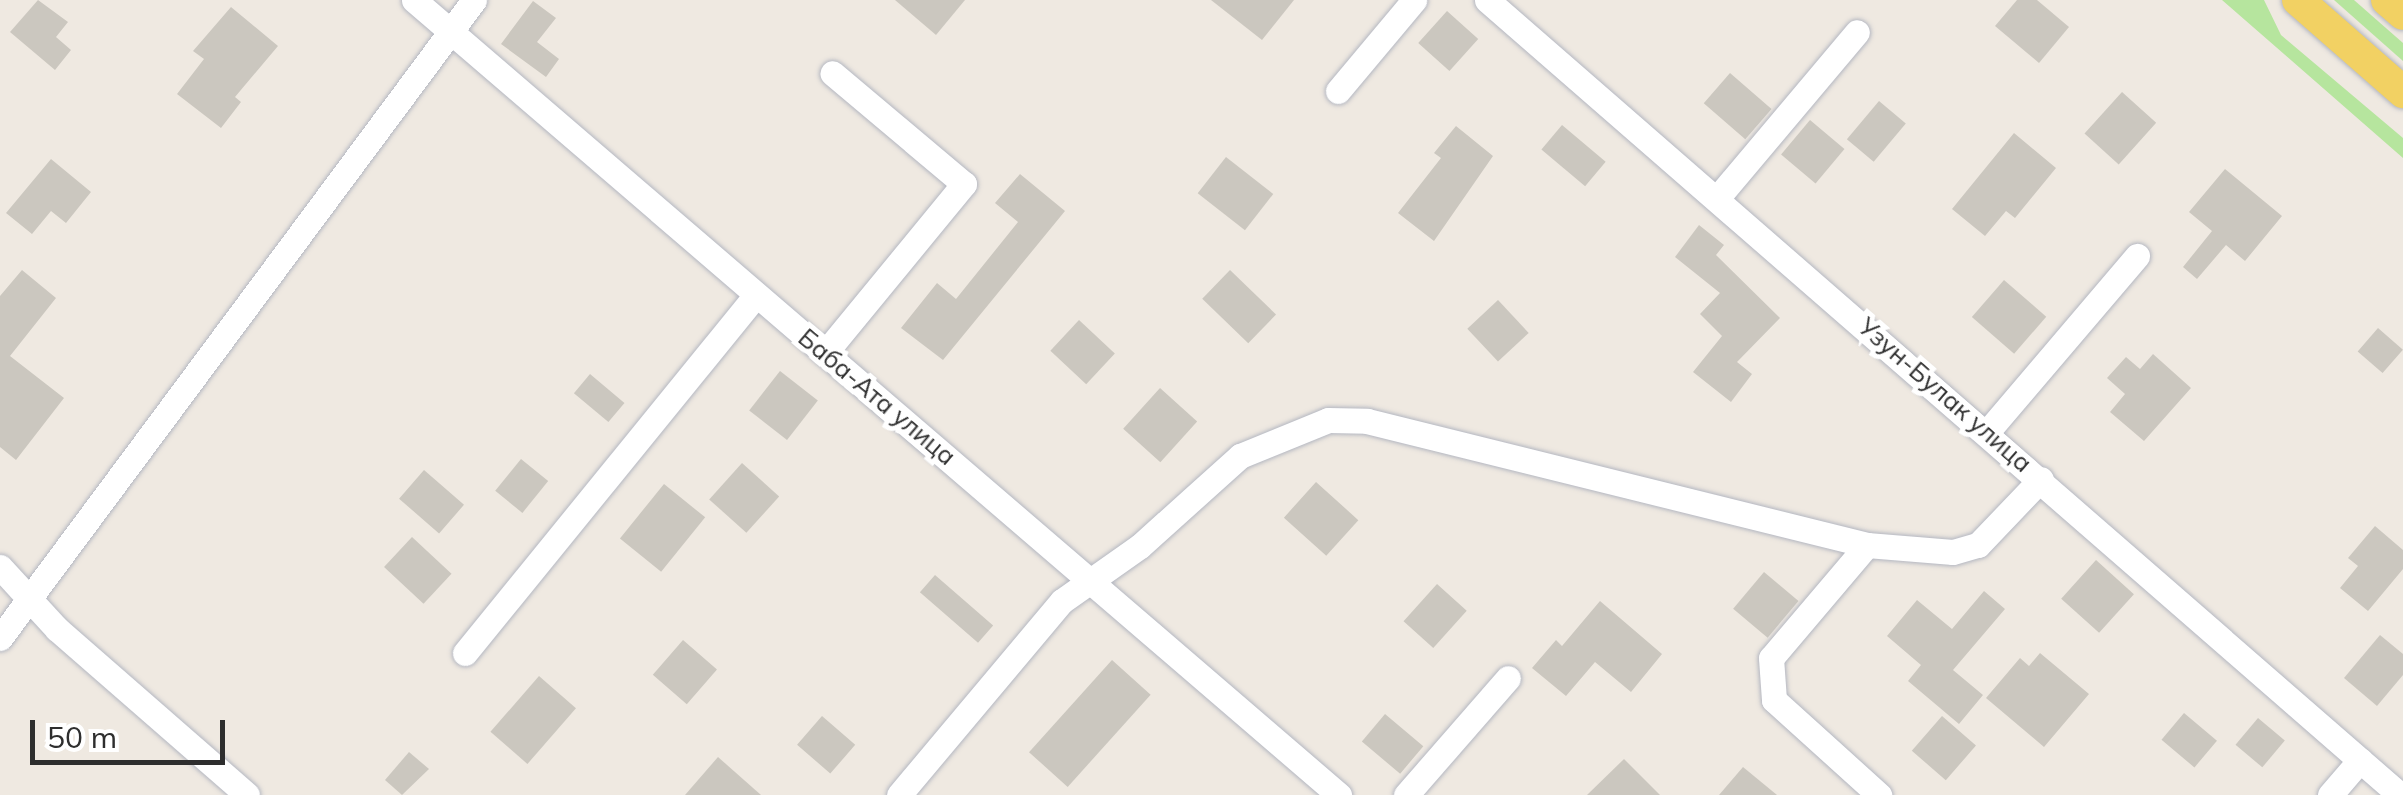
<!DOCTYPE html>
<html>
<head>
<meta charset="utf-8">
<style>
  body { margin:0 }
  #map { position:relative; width:2403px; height:795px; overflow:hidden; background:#efe9e1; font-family:Mulish,sans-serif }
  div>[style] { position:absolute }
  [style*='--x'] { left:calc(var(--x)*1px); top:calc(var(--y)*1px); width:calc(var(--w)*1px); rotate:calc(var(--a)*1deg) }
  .green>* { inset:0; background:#b6e59e }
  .building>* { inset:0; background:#cbc7bf; transform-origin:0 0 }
  .roads { filter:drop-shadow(0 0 2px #b4b7c1) drop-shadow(0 0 2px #b4b7c1) }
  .minor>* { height:25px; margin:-12.5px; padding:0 12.5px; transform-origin:12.5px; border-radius:12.5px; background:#fff }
  .major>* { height:32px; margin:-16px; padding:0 16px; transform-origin:16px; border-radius:16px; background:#f2d163 }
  span { translate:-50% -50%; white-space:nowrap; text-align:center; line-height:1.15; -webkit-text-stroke:10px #fff; paint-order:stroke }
  .street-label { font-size:25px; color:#2e2e2e }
  .scale { position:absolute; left:30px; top:720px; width:195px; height:45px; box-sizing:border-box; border:5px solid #2e2e2e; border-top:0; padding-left:12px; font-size:30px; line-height:35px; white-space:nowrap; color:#2e2e2e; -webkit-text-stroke:8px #fff; paint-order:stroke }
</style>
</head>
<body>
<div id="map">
  <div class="green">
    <i style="clip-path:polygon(2222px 0,2264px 0,2281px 35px,2403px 138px,2403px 158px)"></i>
    <i style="clip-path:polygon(2334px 0,2354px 0,2403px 43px,2403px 61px)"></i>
  </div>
  <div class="building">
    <i style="clip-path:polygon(38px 0,68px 22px,56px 37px,71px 50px,55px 70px,10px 32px)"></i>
    <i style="clip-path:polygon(895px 0,965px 0,936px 35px)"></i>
    <i style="clip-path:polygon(1211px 0,1294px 0,1262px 40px)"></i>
    <i style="clip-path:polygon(2017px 0,2037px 0,2069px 27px,2039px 63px,1995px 26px)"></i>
    <i style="clip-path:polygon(533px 1px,556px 18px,537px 42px,559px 59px,546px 77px,501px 44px)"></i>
    <i style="clip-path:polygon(231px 7px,278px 46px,235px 97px,241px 102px,221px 128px,177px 94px,204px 59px,193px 51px)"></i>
    <i style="left:1447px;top:11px;width:42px;height:43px;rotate:42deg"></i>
    <i style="left:1730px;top:73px;width:55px;height:40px;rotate:41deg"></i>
    <i style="left:2122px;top:92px;width:46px;height:56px;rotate:42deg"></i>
    <i style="left:1879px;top:101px;width:35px;height:50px;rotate:40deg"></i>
    <i style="left:1810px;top:120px;width:45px;height:45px;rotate:40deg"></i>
    <i style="left:1562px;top:125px;width:57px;height:32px;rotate:40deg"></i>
    <i style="clip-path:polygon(1456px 126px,1493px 156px,1434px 241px,1398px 213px,1441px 158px,1434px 153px)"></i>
    <i style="clip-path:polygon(2014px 133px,2056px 168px,2015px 218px,2006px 211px,1985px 236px,1952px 209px)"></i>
    <i style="left:1226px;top:157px;width:60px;height:46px;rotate:38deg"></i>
    <i style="clip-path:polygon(51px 159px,91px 192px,66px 223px,51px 211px,32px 234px,6px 213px)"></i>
    <i style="clip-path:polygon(2225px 169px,2282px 216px,2245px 261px,2226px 245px,2197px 279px,2183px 267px,2212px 231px,2189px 212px)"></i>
    <i style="clip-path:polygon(1020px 174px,1065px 211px,943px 360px,901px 328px,937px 283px,956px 299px,1018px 222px,995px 203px)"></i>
    <i style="clip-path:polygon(1699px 225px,1724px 245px,1716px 255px,1780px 318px,1737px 362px,1752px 374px,1731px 402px,1693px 372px,1722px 336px,1700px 314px,1720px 293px,1675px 257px)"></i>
    <i style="clip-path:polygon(22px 270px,56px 298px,10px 356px,64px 398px,16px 460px,0 447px,0 296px)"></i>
    <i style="left:1230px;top:270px;width:64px;height:40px;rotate:44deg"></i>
    <i style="left:2004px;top:280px;width:56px;height:49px;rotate:41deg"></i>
    <i style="left:1498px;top:300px;width:45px;height:42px;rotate:47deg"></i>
    <i style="left:1079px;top:320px;width:49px;height:42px;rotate:43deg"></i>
    <i style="left:2378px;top:328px;width:33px;height:31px;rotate:41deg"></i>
    <i style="clip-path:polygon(2153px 354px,2191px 388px,2144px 441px,2110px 412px,2125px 394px,2107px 378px,2126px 357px,2140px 369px)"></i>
    <i style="left:780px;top:371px;width:48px;height:50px;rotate:38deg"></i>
    <i style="left:590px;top:374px;width:45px;height:25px;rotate:40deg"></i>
    <i style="left:1160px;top:388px;width:50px;height:55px;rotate:42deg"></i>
    <i style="left:521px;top:459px;width:35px;height:41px;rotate:39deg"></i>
    <i style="left:742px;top:463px;width:50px;height:49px;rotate:42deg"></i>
    <i style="left:424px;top:470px;width:53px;height:38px;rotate:41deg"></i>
    <i style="left:1316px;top:482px;width:57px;height:48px;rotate:42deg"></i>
    <i style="left:664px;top:484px;width:53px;height:70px;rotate:39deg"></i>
    <i style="clip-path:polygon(2375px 526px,2403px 550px,2403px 569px,2368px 611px,2340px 588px,2358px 566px,2348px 558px)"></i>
    <i style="left:412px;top:537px;width:54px;height:41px;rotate:43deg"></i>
    <i style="left:2096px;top:560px;width:51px;height:52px;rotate:42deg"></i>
    <i style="left:1764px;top:572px;width:45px;height:48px;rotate:40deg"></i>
    <i style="left:935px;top:575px;width:77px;height:23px;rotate:41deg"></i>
    <i style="left:1437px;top:584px;width:40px;height:50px;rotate:42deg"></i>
    <i style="clip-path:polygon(1984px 591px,2005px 609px,1953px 670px,1983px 695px,1959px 724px,1908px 681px,1921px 665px,1887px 636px,1917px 600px,1952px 629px)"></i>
    <i style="clip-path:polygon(1600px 601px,1662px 654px,1631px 692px,1595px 662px,1566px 696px,1532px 668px,1556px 640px,1562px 646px)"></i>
    <i style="clip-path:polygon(2380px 635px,2403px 654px,2403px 675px,2377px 706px,2344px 678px)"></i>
    <i style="left:683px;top:640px;width:45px;height:46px;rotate:41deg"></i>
    <i style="clip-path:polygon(2040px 653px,2089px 694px,2044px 747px,1986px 698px,2020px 658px,2029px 666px)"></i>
    <i style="left:1112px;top:660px;width:52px;height:124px;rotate:42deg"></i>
    <i style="left:539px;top:676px;width:49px;height:74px;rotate:41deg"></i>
    <i style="left:2184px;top:713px;width:43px;height:35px;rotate:40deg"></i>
    <i style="left:1385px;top:714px;width:50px;height:36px;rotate:40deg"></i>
    <i style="left:822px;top:716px;width:44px;height:38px;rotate:41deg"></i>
    <i style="left:1942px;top:716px;width:45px;height:46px;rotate:41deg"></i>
    <i style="left:2258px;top:718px;width:35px;height:35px;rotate:40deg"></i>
    <i style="clip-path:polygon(409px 752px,429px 769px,402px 795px,385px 780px)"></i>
    <i style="clip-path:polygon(718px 757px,761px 795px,685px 795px)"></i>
    <i style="clip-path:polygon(1624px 759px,1660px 795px,1587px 795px)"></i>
    <i style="clip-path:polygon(1743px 767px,1777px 795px,1719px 795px)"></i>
  </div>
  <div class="roads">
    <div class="minor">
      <i style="--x:414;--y:0;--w:1220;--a:40.68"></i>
      <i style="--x:1487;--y:0;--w:1211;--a:41.05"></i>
      <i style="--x:1338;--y:91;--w:119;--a:-50.1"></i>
      <i style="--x:1719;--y:196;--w:214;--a:-49.9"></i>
      <i style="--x:825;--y:353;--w:219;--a:-50.6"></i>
      <i style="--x:964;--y:184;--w:172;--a:-139.9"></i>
      <i style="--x:1988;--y:431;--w:230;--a:-49.6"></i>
      <i style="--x:1867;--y:545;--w:148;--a:130.3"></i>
      <i style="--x:1771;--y:658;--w:42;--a:85.9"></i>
      <i style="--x:1774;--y:700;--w:142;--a:42.1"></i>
      <i style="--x:0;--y:567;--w:84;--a:47.4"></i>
      <i style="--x:57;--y:629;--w:252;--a:41.1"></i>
      <i style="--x:0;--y:638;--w:795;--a:-53.39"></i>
      <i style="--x:465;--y:653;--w:461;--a:-50.9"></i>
      <i style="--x:899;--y:795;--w:253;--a:-50"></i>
      <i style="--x:1062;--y:601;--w:95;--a:-35.2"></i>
      <i style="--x:1140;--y:546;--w:135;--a:-42"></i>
      <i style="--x:1240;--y:456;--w:95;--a:-22.2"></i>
      <i style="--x:1328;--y:420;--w:39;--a:1"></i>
      <i style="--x:1367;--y:421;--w:515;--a:13.93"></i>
      <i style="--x:1867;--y:545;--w:86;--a:4.7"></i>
      <i style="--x:1953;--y:552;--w:26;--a:-16"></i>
      <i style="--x:1978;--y:545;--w:91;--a:-46.3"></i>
      <i style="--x:1406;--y:795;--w:155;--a:-48.9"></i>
      <i style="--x:2330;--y:795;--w:46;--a:-49.4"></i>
    </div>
    <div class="major">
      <i style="--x:2298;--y:0;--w:140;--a:41.2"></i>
      <i style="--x:2387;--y:0;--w:21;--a:41"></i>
    </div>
  </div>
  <div class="street-label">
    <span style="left:1945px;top:395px;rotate:41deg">Узун-Булак улица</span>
    <span style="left:877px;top:397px;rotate:40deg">Баба-Ата улица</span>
  </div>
  <div class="scale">50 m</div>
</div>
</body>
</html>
